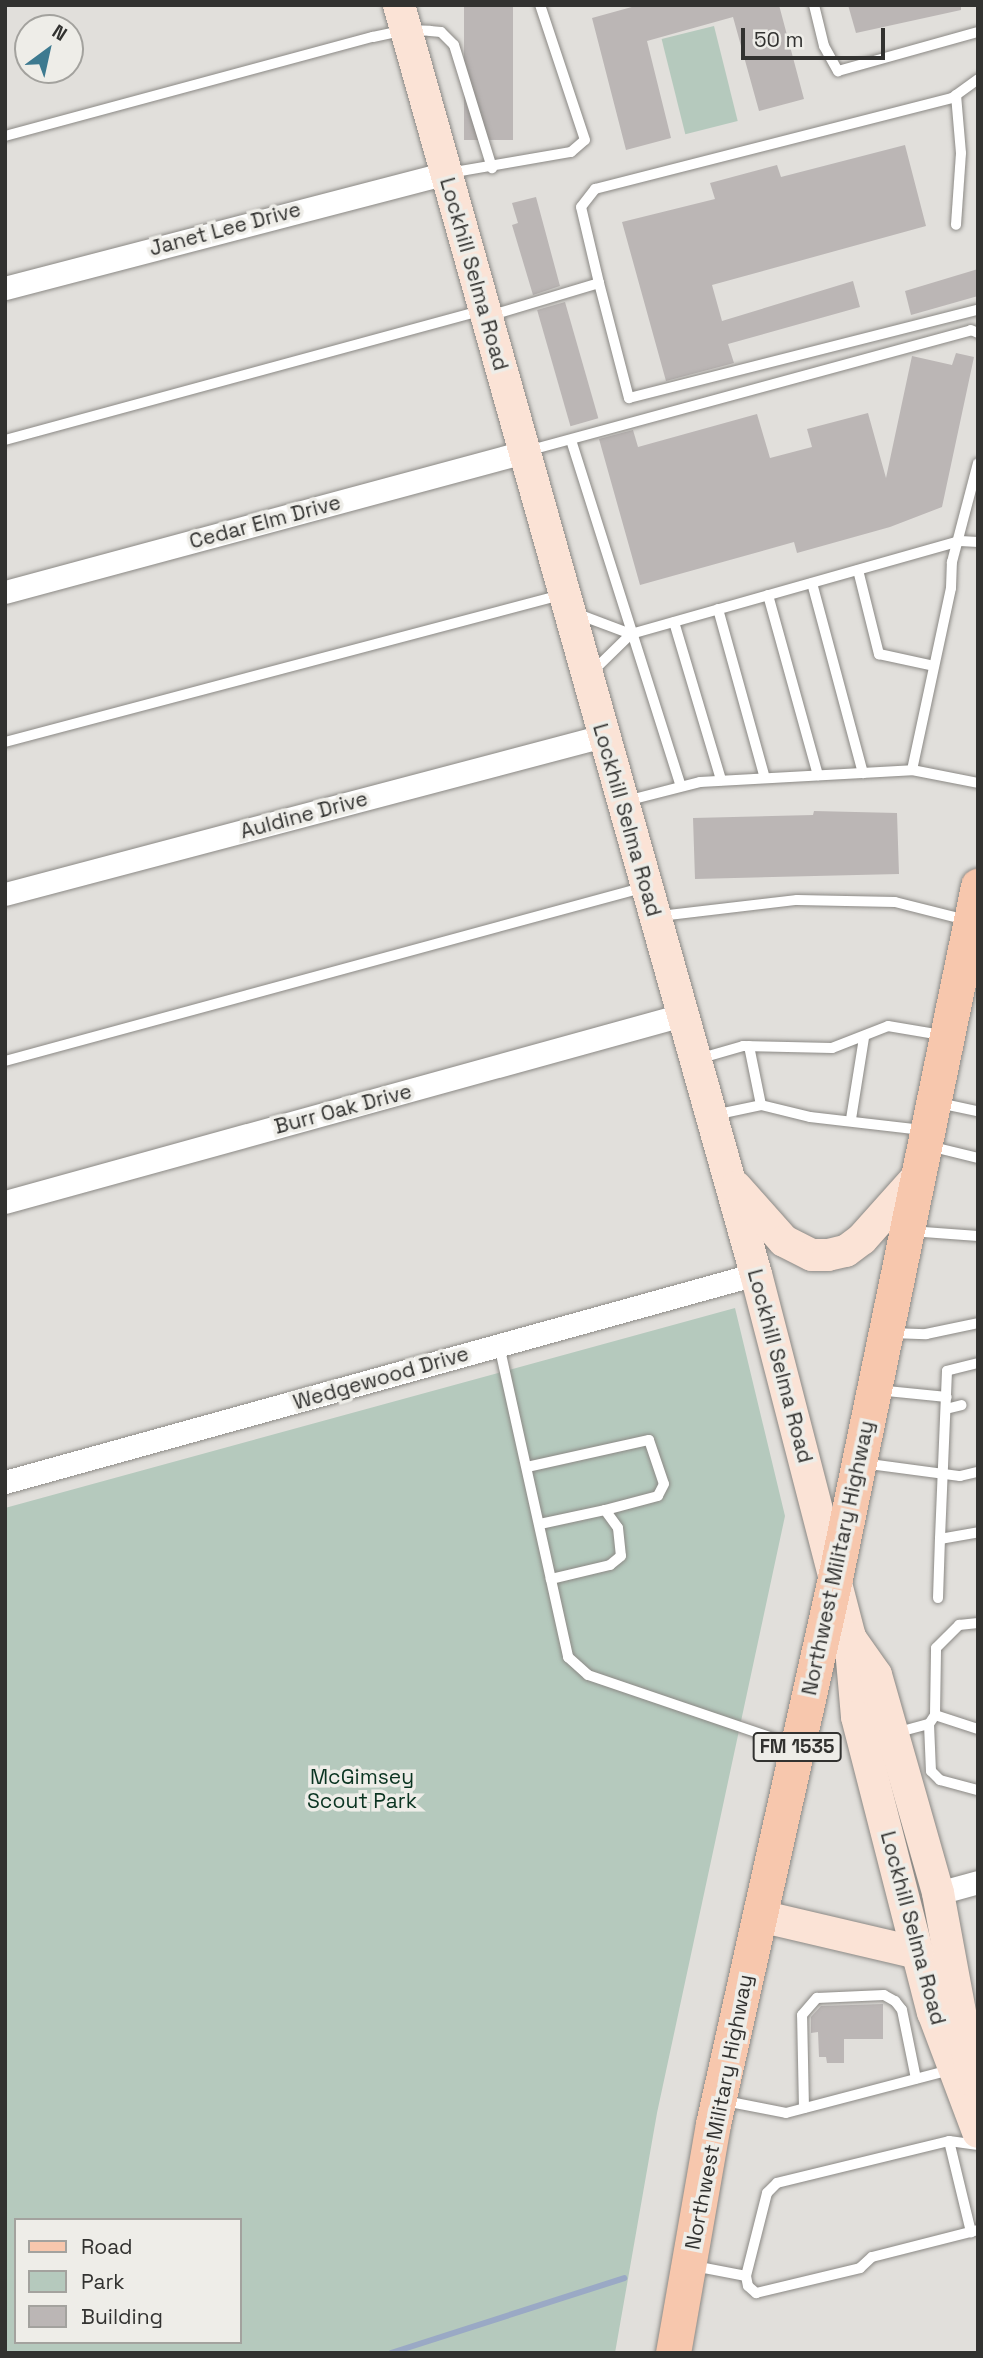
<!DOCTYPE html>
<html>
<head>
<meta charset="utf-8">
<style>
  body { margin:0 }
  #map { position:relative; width:983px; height:2358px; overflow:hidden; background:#e1dfdb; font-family:"Space Grotesk",sans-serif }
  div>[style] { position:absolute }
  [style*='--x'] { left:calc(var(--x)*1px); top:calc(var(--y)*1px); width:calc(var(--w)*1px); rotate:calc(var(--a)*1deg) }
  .green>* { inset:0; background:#b5c9bd; transform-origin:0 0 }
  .stream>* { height:6px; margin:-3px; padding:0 3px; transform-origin:3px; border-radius:3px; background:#9aa9c5 }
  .building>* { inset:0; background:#bbb6b5; transform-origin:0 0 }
  .roads { filter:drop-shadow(0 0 2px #8b8985) drop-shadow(0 0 2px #8b8985) }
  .service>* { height:10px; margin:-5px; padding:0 5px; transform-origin:5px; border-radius:5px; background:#fff }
  .minor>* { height:23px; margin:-11.5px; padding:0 11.5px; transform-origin:11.5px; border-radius:11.5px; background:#fff }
  .secondary>* { height:32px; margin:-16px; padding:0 16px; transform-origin:16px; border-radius:16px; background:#fbe3d6 }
  .primary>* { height:35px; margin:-17.5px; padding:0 17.5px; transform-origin:17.5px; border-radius:17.5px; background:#f7c7ad }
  span { translate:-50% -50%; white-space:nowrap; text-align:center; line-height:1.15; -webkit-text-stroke:7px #eeede8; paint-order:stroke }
  .shield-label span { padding:2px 5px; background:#eeede8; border:2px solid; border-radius:5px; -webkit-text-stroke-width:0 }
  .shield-label { font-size:19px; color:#323230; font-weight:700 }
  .street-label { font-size:21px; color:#323230 }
  .park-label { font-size:21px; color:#0a3421 }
  .frame { position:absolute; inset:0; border:7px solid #323230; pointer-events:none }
  .legend { position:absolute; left:14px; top:2218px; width:228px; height:126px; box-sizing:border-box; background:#eeede8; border:2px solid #a3a29e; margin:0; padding:9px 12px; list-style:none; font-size:21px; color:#323230 }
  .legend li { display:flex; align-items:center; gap:14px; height:35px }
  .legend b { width:35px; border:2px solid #a3a29e }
  .north { position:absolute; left:14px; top:14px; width:70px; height:70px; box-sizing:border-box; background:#eeede8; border:2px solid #a3a29e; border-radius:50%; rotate:33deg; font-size:19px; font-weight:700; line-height:28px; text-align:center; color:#323230 }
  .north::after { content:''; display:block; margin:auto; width:24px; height:32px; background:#3d7a90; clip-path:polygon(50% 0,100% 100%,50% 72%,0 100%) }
  .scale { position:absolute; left:741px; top:28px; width:144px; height:32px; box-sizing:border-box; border:4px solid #323230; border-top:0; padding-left:9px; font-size:21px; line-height:24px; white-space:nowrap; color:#323230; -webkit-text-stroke:5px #eeede8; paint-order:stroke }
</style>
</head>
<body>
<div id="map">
  <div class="green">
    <i style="left:714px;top:26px;width:98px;height:54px;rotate:76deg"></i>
    <i style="clip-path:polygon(evenodd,735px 1308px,785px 1516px,657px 2113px,615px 2353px,5px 2353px,5px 1508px,735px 1308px,16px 2220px,240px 2220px,240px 2342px,16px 2342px,16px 2220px)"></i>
  </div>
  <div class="stream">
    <i style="--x:391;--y:2353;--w:245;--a:-17.8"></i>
  </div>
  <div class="building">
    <i style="left:464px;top:5px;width:49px;height:135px"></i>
    <i style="clip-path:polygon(639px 5px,779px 5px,804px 99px,759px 111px,733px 17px,647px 41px,671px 138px,626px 150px,592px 18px)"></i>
    <i style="clip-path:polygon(848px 5px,961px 5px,961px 10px,856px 33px)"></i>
    <i style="clip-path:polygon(905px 145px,926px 226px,712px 285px,722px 321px,853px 281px,860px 307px,728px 344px,734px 363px,666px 381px,622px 222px,715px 199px,710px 183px,736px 176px,777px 165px,781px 177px)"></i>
    <i style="clip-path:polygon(536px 197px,560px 286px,533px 295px,512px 225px,518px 223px,512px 203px)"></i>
    <i style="clip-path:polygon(978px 269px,978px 296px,911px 315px,905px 291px)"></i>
    <i style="left:565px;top:302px;width:121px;height:29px;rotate:74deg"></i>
    <i style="clip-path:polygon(956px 353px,974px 357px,942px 507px,890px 527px,797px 553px,794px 542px,640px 585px,599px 439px,633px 430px,638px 447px,757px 414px,770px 458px,812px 447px,807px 429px,868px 413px,886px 478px,912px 356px,952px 365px)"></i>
    <i style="clip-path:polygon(814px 811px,897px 813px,899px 874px,695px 879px,693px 818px,813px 815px)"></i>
    <i style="clip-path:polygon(883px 2004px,883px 2039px,844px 2039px,844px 2063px,827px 2063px,826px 2057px,819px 2057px,818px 2032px,811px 2033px,811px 2017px,821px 2006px)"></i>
  </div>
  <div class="roads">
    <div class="service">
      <i style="--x:814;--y:5;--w:42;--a:76.3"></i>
      <i style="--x:824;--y:46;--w:29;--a:61"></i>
      <i style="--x:838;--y:71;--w:145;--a:-15.6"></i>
      <i style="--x:956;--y:95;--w:58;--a:85.1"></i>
      <i style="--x:961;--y:153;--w:72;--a:94"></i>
      <i style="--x:5;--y:136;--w:381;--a:-15.1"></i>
      <i style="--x:373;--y:37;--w:34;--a:-12"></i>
      <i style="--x:406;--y:30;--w:24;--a:2"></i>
      <i style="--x:430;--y:31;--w:11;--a:5"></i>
      <i style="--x:441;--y:32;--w:18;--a:45"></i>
      <i style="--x:454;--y:45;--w:129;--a:72.8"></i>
      <i style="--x:449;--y:173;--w:124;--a:-9.8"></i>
      <i style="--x:571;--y:152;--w:18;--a:-41"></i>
      <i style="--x:585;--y:140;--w:142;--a:-108.4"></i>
      <i style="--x:599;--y:283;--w:119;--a:75.4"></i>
      <i style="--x:629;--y:398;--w:360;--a:-14.2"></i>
      <i style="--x:489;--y:316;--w:115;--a:-16.7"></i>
      <i style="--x:599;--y:283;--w:78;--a:-103.3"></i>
      <i style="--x:581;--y:207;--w:23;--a:-52"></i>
      <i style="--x:595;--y:189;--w:368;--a:-14.3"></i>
      <i style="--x:952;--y:98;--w:32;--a:-36"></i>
      <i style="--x:5;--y:440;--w:494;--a:-15.2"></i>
      <i style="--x:571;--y:440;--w:363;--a:72.4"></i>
      <i style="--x:527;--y:451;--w:460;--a:-15.2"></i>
      <i style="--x:971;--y:330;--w:8;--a:23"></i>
      <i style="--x:858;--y:570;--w:87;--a:76"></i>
      <i style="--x:879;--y:654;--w:56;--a:12.3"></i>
      <i style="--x:812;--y:583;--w:197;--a:75"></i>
      <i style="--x:768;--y:595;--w:187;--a:74.5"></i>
      <i style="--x:718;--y:609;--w:175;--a:74.5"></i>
      <i style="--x:575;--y:613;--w:60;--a:20.6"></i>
      <i style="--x:674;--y:622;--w:165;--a:73.4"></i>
      <i style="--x:592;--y:672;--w:54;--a:-44.3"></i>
      <i style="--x:631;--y:634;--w:342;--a:-15.8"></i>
      <i style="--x:960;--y:541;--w:18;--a:3"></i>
      <i style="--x:5;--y:742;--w:575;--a:-14.81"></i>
      <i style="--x:912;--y:770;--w:67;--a:11.1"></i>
      <i style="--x:626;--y:801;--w:76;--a:-14.4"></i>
      <i style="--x:700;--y:782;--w:212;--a:-3.2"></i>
      <i style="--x:912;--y:770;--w:186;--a:-77.9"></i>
      <i style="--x:951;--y:588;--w:26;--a:-88"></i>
      <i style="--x:952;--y:562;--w:102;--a:-75.3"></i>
      <i style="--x:660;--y:916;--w:138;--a:-6.7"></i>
      <i style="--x:797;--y:900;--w:98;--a:1.2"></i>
      <i style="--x:895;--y:902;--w:73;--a:14.2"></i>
      <i style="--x:749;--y:1046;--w:60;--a:78.5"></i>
      <i style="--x:698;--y:1059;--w:47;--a:-16.1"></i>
      <i style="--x:743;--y:1046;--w:89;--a:1.3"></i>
      <i style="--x:832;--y:1048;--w:60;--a:-21.4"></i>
      <i style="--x:888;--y:1026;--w:54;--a:9.6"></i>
      <i style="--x:5;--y:1061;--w:663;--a:-15.21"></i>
      <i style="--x:939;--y:1103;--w:40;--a:12"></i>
      <i style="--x:714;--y:1115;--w:48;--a:-12"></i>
      <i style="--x:761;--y:1105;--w:50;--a:13.8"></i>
      <i style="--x:810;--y:1117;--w:113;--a:6.6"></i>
      <i style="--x:851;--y:1119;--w:82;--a:-80.9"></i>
      <i style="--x:929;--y:1146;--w:50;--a:13.8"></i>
      <i style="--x:910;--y:1231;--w:68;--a:4.2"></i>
      <i style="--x:891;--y:1333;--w:35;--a:2"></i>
      <i style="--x:926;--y:1334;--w:53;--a:-11.9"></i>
      <i style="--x:499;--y:1345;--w:320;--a:77.5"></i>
      <i style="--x:568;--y:1657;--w:27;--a:42"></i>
      <i style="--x:588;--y:1675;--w:218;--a:18.8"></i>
      <i style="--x:978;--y:1363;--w:32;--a:166"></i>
      <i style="--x:947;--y:1371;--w:168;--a:92.4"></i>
      <i style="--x:940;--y:1539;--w:39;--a:-10"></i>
      <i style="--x:877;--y:1390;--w:70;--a:5.7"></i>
      <i style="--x:946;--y:1409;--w:16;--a:-14"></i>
      <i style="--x:862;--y:1463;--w:99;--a:7.6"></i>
      <i style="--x:960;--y:1476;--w:18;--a:-13"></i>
      <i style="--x:527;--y:1467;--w:125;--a:-12.5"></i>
      <i style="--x:649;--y:1440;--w:46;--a:71.2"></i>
      <i style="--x:664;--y:1484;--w:13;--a:117"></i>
      <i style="--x:658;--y:1496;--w:55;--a:165.2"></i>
      <i style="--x:540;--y:1524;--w:66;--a:-12.2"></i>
      <i style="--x:605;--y:1510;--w:22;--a:54"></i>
      <i style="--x:618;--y:1528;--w:28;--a:84"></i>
      <i style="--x:621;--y:1556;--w:14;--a:141"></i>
      <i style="--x:610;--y:1565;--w:61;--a:166.7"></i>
      <i style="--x:938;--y:1598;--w:59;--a:-88.1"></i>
      <i style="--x:935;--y:1715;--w:45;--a:18"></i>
      <i style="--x:929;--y:1724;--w:47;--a:87.6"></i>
      <i style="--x:931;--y:1771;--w:13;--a:45"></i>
      <i style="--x:940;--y:1780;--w:39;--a:15"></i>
      <i style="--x:895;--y:1733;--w:35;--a:-15"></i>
      <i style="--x:929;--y:1724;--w:11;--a:-56"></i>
      <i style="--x:935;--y:1715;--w:67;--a:-89.1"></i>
      <i style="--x:936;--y:1648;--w:33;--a:-45"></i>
      <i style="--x:959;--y:1625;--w:19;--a:-6"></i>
      <i style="--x:725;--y:2101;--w:62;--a:11.1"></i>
      <i style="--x:786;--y:2113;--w:170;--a:-14.7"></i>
      <i style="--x:804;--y:2108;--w:93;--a:-91.2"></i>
      <i style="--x:802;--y:2015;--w:23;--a:-49"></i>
      <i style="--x:817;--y:1998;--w:67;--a:-2.6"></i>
      <i style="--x:884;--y:1995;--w:13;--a:29"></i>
      <i style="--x:895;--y:2001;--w:11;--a:52"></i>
      <i style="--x:902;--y:2010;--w:70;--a:78.5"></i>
      <i style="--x:949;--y:2141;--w:94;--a:76.4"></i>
      <i style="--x:978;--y:2145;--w:29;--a:-172"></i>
      <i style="--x:949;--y:2141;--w:177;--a:166.3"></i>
      <i style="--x:777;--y:2183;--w:14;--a:135"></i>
      <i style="--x:767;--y:2193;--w:86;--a:104.2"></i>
      <i style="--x:746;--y:2276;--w:10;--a:79"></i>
      <i style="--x:748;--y:2286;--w:11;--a:41"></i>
      <i style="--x:756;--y:2293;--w:107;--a:-13.5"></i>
      <i style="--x:860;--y:2268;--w:16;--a:-43"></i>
      <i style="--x:872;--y:2257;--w:109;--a:-14.3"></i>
      <i style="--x:694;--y:2266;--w:53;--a:10.9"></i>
    </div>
    <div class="minor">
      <i style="--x:5;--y:288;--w:455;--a:-14.6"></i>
      <i style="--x:5;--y:592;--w:538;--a:-15.1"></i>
      <i style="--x:5;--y:894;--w:619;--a:-14.8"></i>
      <i style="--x:5;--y:1202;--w:702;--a:-15.44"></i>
      <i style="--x:5;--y:1482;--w:779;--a:-15.48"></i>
      <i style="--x:938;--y:1893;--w:41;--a:-15.4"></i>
    </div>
    <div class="secondary">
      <i style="--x:399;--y:5;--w:1318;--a:74.29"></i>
      <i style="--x:756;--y:1274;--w:375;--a:75.5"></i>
      <i style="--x:850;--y:1637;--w:80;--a:85"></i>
      <i style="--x:857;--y:1717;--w:305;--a:75.6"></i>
      <i style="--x:933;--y:2012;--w:128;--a:69.4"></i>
      <i style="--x:736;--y:1187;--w:72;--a:48.4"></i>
      <i style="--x:784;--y:1241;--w:31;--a:27"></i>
      <i style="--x:812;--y:1255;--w:16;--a:0"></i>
      <i style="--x:828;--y:1255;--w:18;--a:-13"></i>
      <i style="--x:846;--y:1251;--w:20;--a:-37"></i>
      <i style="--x:862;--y:1239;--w:86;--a:-48.3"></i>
      <i style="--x:850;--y:1638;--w:45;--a:54.9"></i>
      <i style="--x:876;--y:1675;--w:227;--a:74.1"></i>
      <i style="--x:938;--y:1893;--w:191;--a:79.5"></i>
      <i style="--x:760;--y:1916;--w:162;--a:13.2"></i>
    </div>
    <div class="primary">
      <i style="--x:673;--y:2353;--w:232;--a:-80.1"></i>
      <i style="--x:713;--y:2124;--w:559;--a:-77.4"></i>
      <i style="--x:835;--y:1578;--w:707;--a:-78.32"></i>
    </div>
  </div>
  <div class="shield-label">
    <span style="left:797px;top:1747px">FM 1535</span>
  </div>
  <div class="street-label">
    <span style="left:225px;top:229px;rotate:-15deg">Janet Lee Drive</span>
    <span style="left:474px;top:274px;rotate:74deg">Lockhill Selma Road</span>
    <span style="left:265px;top:522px;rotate:-15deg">Cedar Elm Drive</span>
    <span style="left:304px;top:815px;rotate:-15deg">Auldine Drive</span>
    <span style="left:627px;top:820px;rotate:74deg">Lockhill Selma Road</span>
    <span style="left:343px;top:1109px;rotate:-15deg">Burr Oak Drive</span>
    <span style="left:780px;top:1366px;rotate:75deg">Lockhill Selma Road</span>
    <span style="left:381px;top:1378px;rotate:-16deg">Wedgewood Drive</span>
    <span style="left:838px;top:1558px;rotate:-78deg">Northwest Military Highway</span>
    <span style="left:913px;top:1928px;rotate:75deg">Lockhill Selma Road</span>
    <span style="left:719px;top:2112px;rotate:-79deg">Northwest Military Highway</span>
  </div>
  <div class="park-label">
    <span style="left:362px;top:1789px">McGimsey<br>Scout Park</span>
  </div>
  <div class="frame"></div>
  <ul class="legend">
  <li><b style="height:9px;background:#f7c7ad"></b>Road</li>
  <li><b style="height:19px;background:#b5c9bd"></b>Park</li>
  <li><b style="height:19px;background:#bbb6b5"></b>Building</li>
  </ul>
  <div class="north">N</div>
  <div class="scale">50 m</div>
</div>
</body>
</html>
